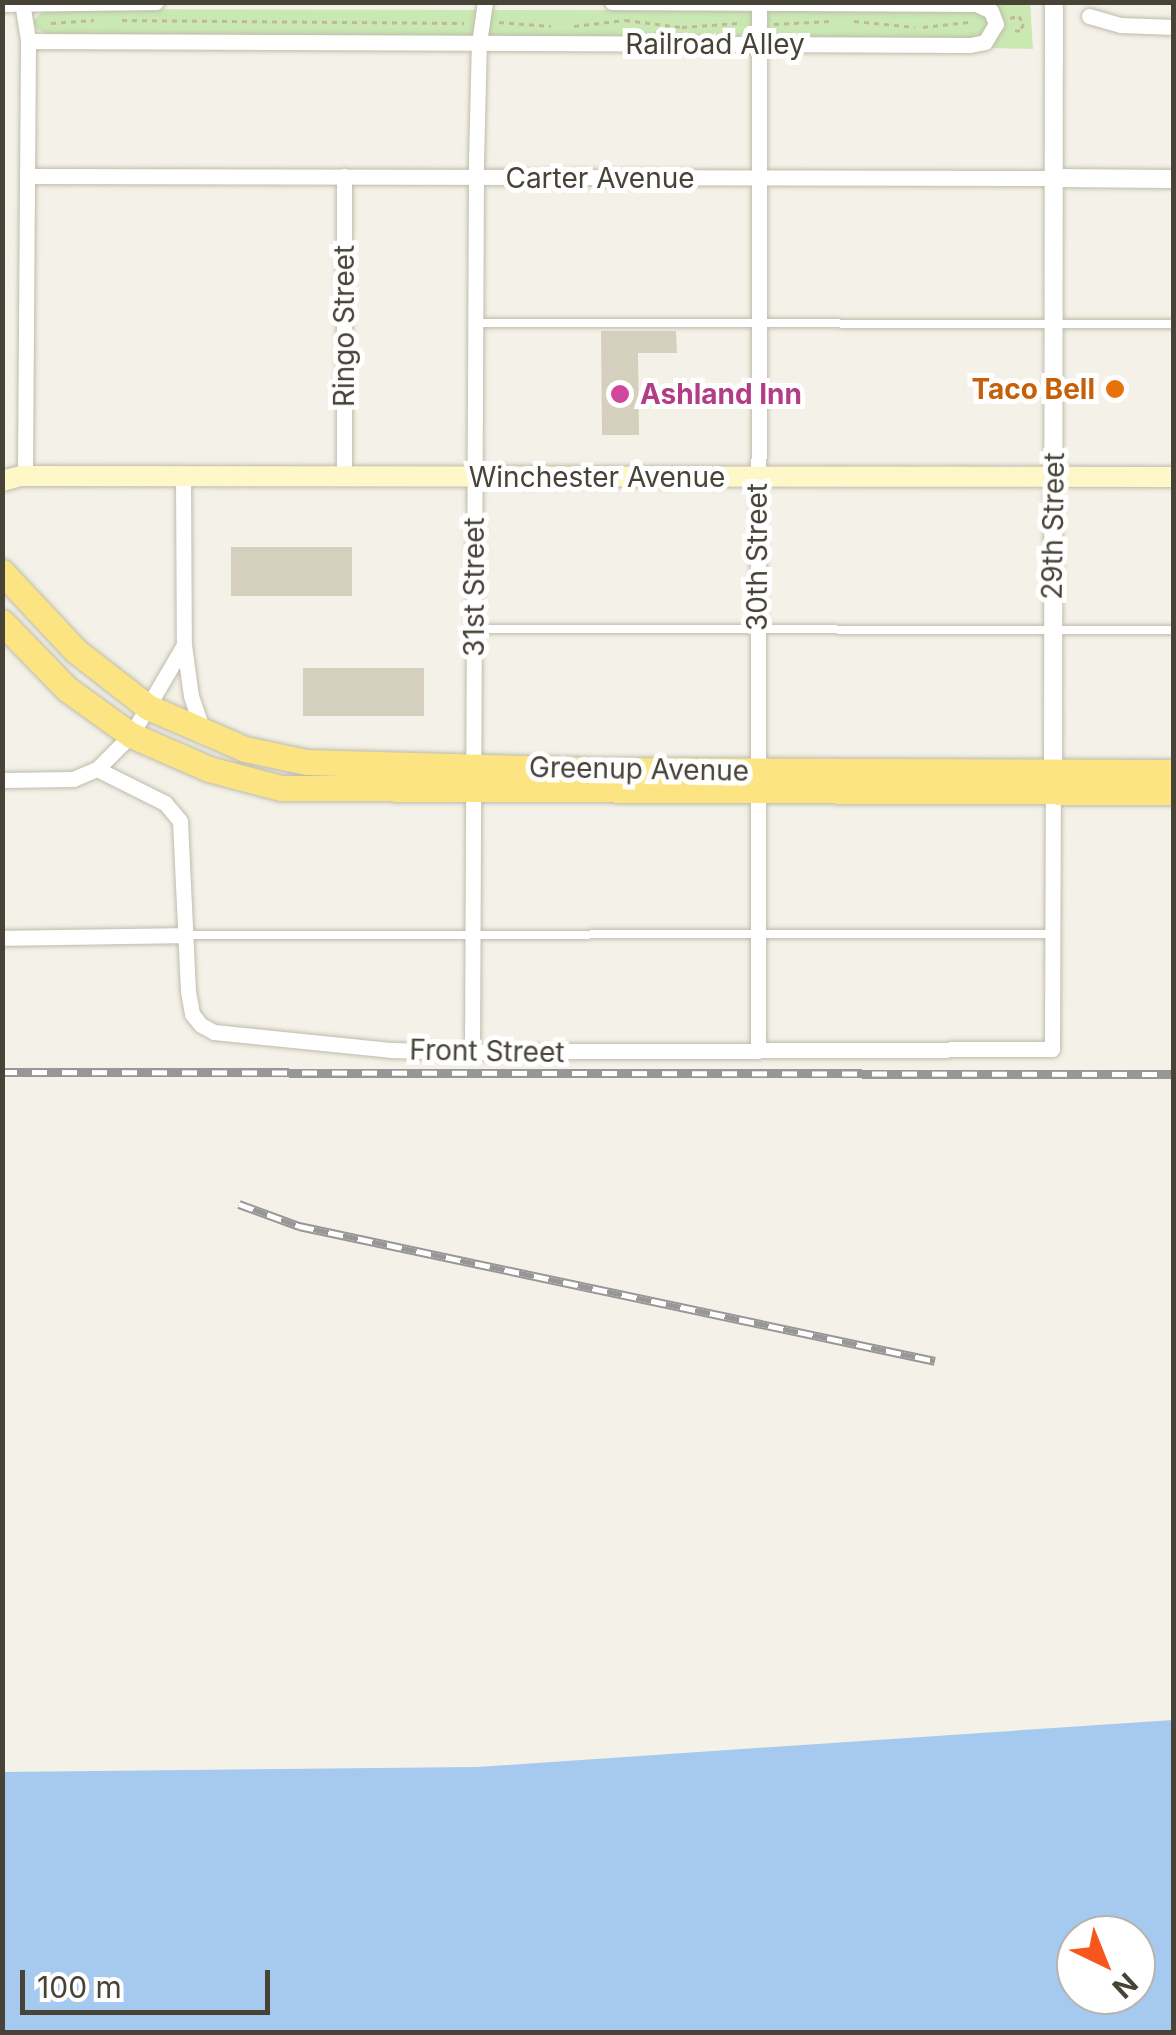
<!DOCTYPE html>
<html>
<head>
<meta charset="utf-8">
<style>
  body { margin:0 }
  #map { position:relative; width:1176px; height:2035px; overflow:hidden; background:#f4f2e8; font-family:Inter,sans-serif }
  div>[style] { position:absolute }
  [style*='--x'] { left:calc(var(--x)*1px); top:calc(var(--y)*1px); width:calc(var(--w)*1px); rotate:calc(var(--a)*1deg) }
  .green>* { inset:0; background:#c9e8b2 }
  .water>* { inset:0; background:#a6c9f0 }
  .building>* { inset:0; background:#d5cfbe; transform-origin:0 0 }
  .path>* { height:2.5px; margin-top:-1.25px; transform-origin:0; background:repeating-linear-gradient(90deg,#c1b89c 0 5px,transparent 0 10px) }
  .roads { filter:drop-shadow(0 0 2px #bfbbab) drop-shadow(0 0 2px #bfbbab) }
  .service>* { height:8px; margin:-4px; padding:0 4px; transform-origin:4px; border-radius:4px; background:#fff }
  .minor>* { height:15px; margin:-7.5px; padding:0 7.5px; transform-origin:7.5px; border-radius:7.5px; background:#fff }
  .tertiary>* { height:18px; margin:-9px; padding:0 9px; transform-origin:9px; border-radius:9px; background:#fff }
  .secondary>* { height:20px; margin:-10px; padding:0 10px; transform-origin:10px; border-radius:10px; background:#fef7c8 }
  .trunk>* { height:25px; margin:-12.5px; padding:0 12.5px; transform-origin:12.5px; border-radius:12.5px; background:#fce482 }
  .rail>* { height:9px; margin-top:-4.5px; transform-origin:0; background:repeating-linear-gradient(90deg,#fff 0 15px,#979797 0 30px); box-sizing:border-box; border-block:2px solid #979797 }
  .dots>* { width:28px; height:28px; translate:-50% -50%; box-sizing:border-box; border:5px solid #fff; border-radius:50% }
  span { translate:-50% -50%; white-space:nowrap; text-align:center; line-height:1.15; -webkit-text-stroke:10px #fff; paint-order:stroke }
  .street-label { font-size:28px; color:#474337 }
  .food-label { font-size:28px; color:#c56008; font-weight:700 }
  .right { translate:-100% -50%; text-align:right }
  .hotel-label { font-size:28px; color:#b23c85; font-weight:700 }
  .left { translate:0 -50%; text-align:left }
  .frame { position:absolute; inset:0; border:5px solid #474337; pointer-events:none }
  .north { position:absolute; left:1056px; top:1915px; width:100px; height:100px; box-sizing:border-box; background:#fff; border:2px solid #b5b4af; border-radius:50%; rotate:137deg; font-size:28px; font-weight:700; line-height:40px; text-align:center; color:#474337 }
  .north::after { content:''; display:block; margin:auto; width:35px; height:45px; background:#f7571c; clip-path:polygon(50% 0,100% 100%,50% 72%,0 100%) }
  .scale { position:absolute; left:20px; top:1970px; width:250px; height:45px; box-sizing:border-box; border:5px solid #474337; border-top:0; padding-left:12px; font-size:30px; line-height:35px; white-space:nowrap; color:#474337; -webkit-text-stroke:8px #fff; paint-order:stroke }
</style>
</head>
<body>
<div id="map">
  <div class="green">
    <i style="clip-path:polygon(1030px 2px,1033px 49px,990px 48px,978px 38px,47px 34px,36px 29px,33px 21px,45px 9px,976px 11px,982px 3px)"></i>
  </div>
  <div class="water">
    <i style="clip-path:polygon(evenodd,1173px 1720px,1173px 2032px,3px 2032px,3px 1772px,477px 1767px,1173px 1720px,1076px 1935px,1136px 1935px,1136px 1995px,1076px 1995px,1076px 1935px)"></i>
  </div>
  <div class="building">
    <i style="clip-path:polygon(601px 331px,676px 331px,677px 353px,638px 353px,639px 435px,602px 435px)"></i>
    <i style="left:231px;top:547px;width:121px;height:49px"></i>
    <i style="left:303px;top:668px;width:121px;height:48px"></i>
  </div>
  <div class="path">
    <i style="--x:1010;--y:18;--w:9;--a:-13"></i>
    <i style="--x:1019;--y:16;--w:9;--a:58"></i>
    <i style="--x:1024;--y:24;--w:8;--a:120"></i>
    <i style="--x:1020;--y:31;--w:9;--a:180"></i>
    <i style="--x:122;--y:20;--w:342;--a:0.5"></i>
    <i style="--x:854;--y:21;--w:61;--a:5.6"></i>
    <i style="--x:499;--y:22;--w:52;--a:4.4"></i>
    <i style="--x:51;--y:23;--w:43;--a:-4"></i>
    <i style="--x:774;--y:24;--w:57;--a:-3"></i>
    <i style="--x:574;--y:26;--w:51;--a:-6.7"></i>
    <i style="--x:625;--y:20;--w:57;--a:7"></i>
    <i style="--x:682;--y:27;--w:58;--a:-3.9"></i>
    <i style="--x:923;--y:27;--w:46;--a:-6.2"></i>
  </div>
  <div class="roads">
    <div class="service">
      <i style="--x:477;--y:323;--w:697;--a:0.08"></i>
      <i style="--x:474;--y:629;--w:700;--a:0.08"></i>
      <i style="--x:185;--y:935;--w:868;--a:-0.07"></i>
    </div>
    <div class="minor">
      <i style="--x:22;--y:2;--w:39;--a:81"></i>
      <i style="--x:28;--y:41;--w:435;--a:90.4"></i>
      <i style="--x:2;--y:4;--w:154;--a:-0.7"></i>
      <i style="--x:1089;--y:16;--w:33;--a:16"></i>
      <i style="--x:1121;--y:25;--w:53;--a:2.2"></i>
      <i style="--x:28;--y:41;--w:942;--a:0.24"></i>
      <i style="--x:970;--y:45;--w:15;--a:-11"></i>
      <i style="--x:985;--y:42;--w:21;--a:-59"></i>
      <i style="--x:996;--y:24;--w:14;--a:-111"></i>
      <i style="--x:991;--y:11;--w:17;--a:-155"></i>
      <i style="--x:976;--y:4;--w:364;--a:-179.7"></i>
      <i style="--x:27;--y:176;--w:1026;--a:0.11"></i>
      <i style="--x:344;--y:176;--w:301;--a:90"></i>
      <i style="--x:183;--y:476;--w:169;--a:89.7"></i>
      <i style="--x:184;--y:645;--w:51;--a:82.2"></i>
      <i style="--x:191;--y:696;--w:40;--a:71.1"></i>
      <i style="--x:97;--y:769;--w:76;--a:26.6"></i>
      <i style="--x:165;--y:803;--w:23;--a:50"></i>
      <i style="--x:180;--y:821;--w:170;--a:87.3"></i>
      <i style="--x:188;--y:991;--w:23;--a:80"></i>
      <i style="--x:192;--y:1014;--w:14;--a:51"></i>
      <i style="--x:201;--y:1025;--w:15;--a:28"></i>
      <i style="--x:214;--y:1032;--w:177;--a:5.8"></i>
      <i style="--x:390;--y:1050;--w:82;--a:1.4"></i>
      <i style="--x:472;--y:1052;--w:580;--a:-0.3"></i>
      <i style="--x:1052;--y:1049;--w:257;--a:-89.8"></i>
      <i style="--x:2;--y:780;--w:71;--a:-0.8"></i>
      <i style="--x:73;--y:779;--w:26;--a:-23"></i>
      <i style="--x:97;--y:769;--w:48;--a:-45"></i>
      <i style="--x:131;--y:735;--w:104;--a:-59.5"></i>
      <i style="--x:2;--y:938;--w:183;--a:-0.9"></i>
      <i style="--x:758;--y:1051;--w:1049;--a:-89.95"></i>
      <i style="--x:472;--y:1052;--w:890;--a:-89.74"></i>
      <i style="--x:476;--y:162;--w:119;--a:-88.6"></i>
      <i style="--x:479;--y:43;--w:41;--a:-81.7"></i>
    </div>
    <div class="tertiary">
      <i style="--x:1053;--y:178;--w:121;--a:0.5"></i>
      <i style="--x:1053;--y:781;--w:779;--a:-89.93"></i>
    </div>
    <div class="secondary">
      <i style="--x:2;--y:481;--w:20;--a:-15"></i>
      <i style="--x:21;--y:476;--w:1153;--a:0.05"></i>
    </div>
    <div class="trunk">
      <i style="--x:2;--y:572;--w:108;--a:46.9"></i>
      <i style="--x:76;--y:651;--w:91;--a:37.9"></i>
      <i style="--x:148;--y:707;--w:106;--a:23.4"></i>
      <i style="--x:245;--y:749;--w:62;--a:12"></i>
      <i style="--x:306;--y:762;--w:290;--a:1.6"></i>
      <i style="--x:596;--y:770;--w:578;--a:0.2"></i>
      <i style="--x:2;--y:622;--w:93;--a:45.9"></i>
      <i style="--x:67;--y:689;--w:79;--a:35.7"></i>
      <i style="--x:131;--y:735;--w:85;--a:23.6"></i>
      <i style="--x:209;--y:769;--w:74;--a:14.8"></i>
      <i style="--x:281;--y:788;--w:893;--a:0.26"></i>
    </div>
  </div>
  <div class="rail">
    <i style="--x:2;--y:1072;--w:1172;--a:0.1"></i>
    <i style="--x:239;--y:1204;--w:64;--a:20.1"></i>
    <i style="--x:299;--y:1226;--w:650;--a:11.98"></i>
  </div>
  <div class="dots">
    <i style="left:1115px;top:389px;background:#e8710a"></i>
    <i style="left:620px;top:394px;background:#d1479c"></i>
  </div>
  <div class="street-label">
    <span style="left:715px;top:44px">Railroad Alley</span>
    <span style="left:600px;top:178px">Carter Avenue</span>
    <span style="left:344px;top:326px;rotate:-90deg">Ringo Street</span>
    <span style="left:597px;top:477px">Winchester Avenue</span>
    <span style="left:1053px;top:526px;rotate:-89deg">29th Street</span>
    <span style="left:757px;top:557px;rotate:-90deg">30th Street</span>
    <span style="left:474px;top:587px;rotate:-90deg">31st Street</span>
    <span style="left:639px;top:769px;rotate:1deg">Greenup Avenue</span>
    <span style="left:487px;top:1051px;rotate:1deg">Front Street</span>
  </div>
  <div class="food-label">
    <span class="right" style="left:1095px;top:389px">Taco Bell</span>
  </div>
  <div class="hotel-label">
    <span class="left" style="left:640px;top:394px">Ashland Inn</span>
  </div>
  <div class="frame"></div>
  <div class="north">N</div>
  <div class="scale">100 m</div>
</div>
</body>
</html>
